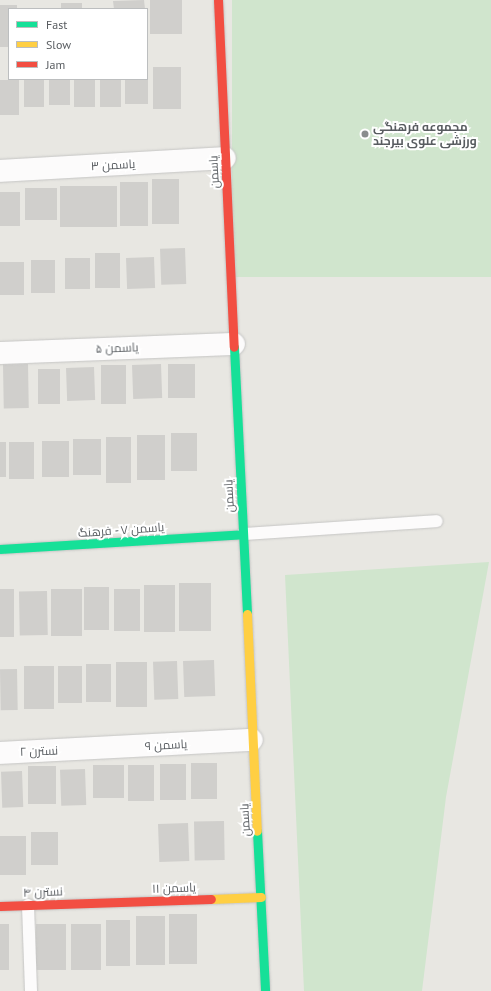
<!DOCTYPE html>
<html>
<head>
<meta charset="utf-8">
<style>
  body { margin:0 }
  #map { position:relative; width:491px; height:991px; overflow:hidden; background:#e8e7e2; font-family:"PT Sans",Cairo,sans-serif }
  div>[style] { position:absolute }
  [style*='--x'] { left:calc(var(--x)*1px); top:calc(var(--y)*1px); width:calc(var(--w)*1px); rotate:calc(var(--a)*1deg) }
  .green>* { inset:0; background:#d0e5cd; transform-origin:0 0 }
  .building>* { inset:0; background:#d0cfcc; transform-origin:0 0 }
  .roads { filter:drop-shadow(0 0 1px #c5c5c4) drop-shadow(0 0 1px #c5c5c4) }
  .lane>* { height:12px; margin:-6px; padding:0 6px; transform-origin:6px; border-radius:6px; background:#fcfbfb }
  .street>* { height:22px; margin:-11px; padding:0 11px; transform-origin:11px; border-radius:11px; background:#fcfbfb }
  .fast>* { height:9px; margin:-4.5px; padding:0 4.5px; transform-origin:4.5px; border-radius:4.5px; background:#16e098 }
  .slow>* { height:9px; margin:-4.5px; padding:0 4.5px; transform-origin:4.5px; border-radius:4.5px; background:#ffcf43 }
  .jam>* { height:9px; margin:-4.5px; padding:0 4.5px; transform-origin:4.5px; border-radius:4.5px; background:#f24e42 }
  .dots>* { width:11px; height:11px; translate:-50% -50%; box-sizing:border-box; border:2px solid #fff; border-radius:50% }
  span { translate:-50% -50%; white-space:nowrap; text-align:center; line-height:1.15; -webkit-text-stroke:4px #fff; paint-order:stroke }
  .poi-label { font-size:12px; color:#585c60; font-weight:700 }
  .left { translate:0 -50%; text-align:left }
  .street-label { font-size:12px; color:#585c60 }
  .legend { position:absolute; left:8px; top:8px; width:140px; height:72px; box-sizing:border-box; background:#fff; border:1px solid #bcbebf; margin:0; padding:5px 7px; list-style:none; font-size:12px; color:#585c60 }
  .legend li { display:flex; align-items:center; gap:8px; height:20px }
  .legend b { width:20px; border:1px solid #bcbebf }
</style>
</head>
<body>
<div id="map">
  <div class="green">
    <i style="left:232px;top:0;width:259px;height:277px"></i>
    <i style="clip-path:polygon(489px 562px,446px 797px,422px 991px,304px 991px,285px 575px)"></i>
  </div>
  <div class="building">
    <i style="clip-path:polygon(144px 0,145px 9px,114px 9px,113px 1px)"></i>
    <i style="left:150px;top:0;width:32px;height:34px"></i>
    <i style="left:61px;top:3px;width:21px;height:6px"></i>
    <i style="clip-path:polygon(0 5px,17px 5px,17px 9px,9px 9px,9px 47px,0 47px)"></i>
    <i style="left:153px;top:67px;width:28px;height:42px"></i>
    <i style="left:24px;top:79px;width:20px;height:28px"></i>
    <i style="left:49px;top:79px;width:21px;height:26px"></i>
    <i style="left:74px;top:79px;width:21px;height:28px"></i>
    <i style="left:100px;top:79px;width:21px;height:28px"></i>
    <i style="left:125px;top:79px;width:23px;height:25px"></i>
    <i style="left:0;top:80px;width:19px;height:35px"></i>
    <i style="left:152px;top:179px;width:27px;height:45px"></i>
    <i style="left:120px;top:182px;width:28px;height:44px"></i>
    <i style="left:117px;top:186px;width:41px;height:57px;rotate:90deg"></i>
    <i style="left:25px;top:188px;width:32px;height:32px"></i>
    <i style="left:0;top:192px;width:20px;height:34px"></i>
    <i style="left:185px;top:248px;width:36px;height:25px;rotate:88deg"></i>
    <i style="left:95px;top:253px;width:25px;height:35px"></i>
    <i style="left:154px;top:257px;width:31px;height:28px;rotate:88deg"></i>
    <i style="left:65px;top:258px;width:25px;height:31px"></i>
    <i style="left:31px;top:260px;width:24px;height:33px"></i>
    <i style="left:0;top:262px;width:24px;height:33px"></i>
    <i style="left:28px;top:364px;width:44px;height:25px;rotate:89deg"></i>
    <i style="left:161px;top:364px;width:34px;height:29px;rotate:88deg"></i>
    <i style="left:195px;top:364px;width:34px;height:27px;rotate:90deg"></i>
    <i style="left:101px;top:365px;width:25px;height:39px"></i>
    <i style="left:94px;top:367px;width:33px;height:28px;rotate:88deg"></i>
    <i style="left:38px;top:369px;width:22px;height:35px"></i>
    <i style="left:171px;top:433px;width:26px;height:38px"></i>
    <i style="left:137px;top:435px;width:28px;height:45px"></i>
    <i style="left:106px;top:437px;width:25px;height:46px"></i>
    <i style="left:73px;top:439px;width:28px;height:36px"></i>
    <i style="left:69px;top:441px;width:36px;height:27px;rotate:90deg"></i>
    <i style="left:0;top:442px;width:6px;height:35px"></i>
    <i style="left:9px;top:442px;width:25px;height:37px"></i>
    <i style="left:179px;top:583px;width:32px;height:48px"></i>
    <i style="left:144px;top:585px;width:31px;height:47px"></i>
    <i style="left:109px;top:587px;width:43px;height:25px;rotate:90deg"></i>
    <i style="left:0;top:589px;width:14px;height:48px"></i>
    <i style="left:51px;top:589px;width:31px;height:47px"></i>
    <i style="left:114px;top:589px;width:26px;height:42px"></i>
    <i style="left:47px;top:591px;width:44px;height:28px;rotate:89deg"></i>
    <i style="left:214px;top:660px;width:36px;height:31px;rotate:88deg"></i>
    <i style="left:177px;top:661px;width:38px;height:24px;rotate:88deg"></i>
    <i style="left:116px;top:662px;width:31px;height:45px"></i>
    <i style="left:111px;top:664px;width:38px;height:25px;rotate:90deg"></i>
    <i style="left:24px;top:666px;width:30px;height:43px"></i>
    <i style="left:58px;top:666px;width:24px;height:37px"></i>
    <i style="left:17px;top:669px;width:41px;height:17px;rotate:89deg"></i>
    <i style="left:217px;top:763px;width:36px;height:26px;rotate:90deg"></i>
    <i style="left:186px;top:764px;width:36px;height:26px;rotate:90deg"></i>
    <i style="left:124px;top:765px;width:33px;height:31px;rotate:90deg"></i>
    <i style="left:128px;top:765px;width:26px;height:36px"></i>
    <i style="left:56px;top:766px;width:38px;height:28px;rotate:90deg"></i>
    <i style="left:85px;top:769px;width:36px;height:25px;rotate:88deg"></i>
    <i style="left:22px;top:771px;width:36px;height:21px;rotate:88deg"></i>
    <i style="left:224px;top:821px;width:39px;height:30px;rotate:89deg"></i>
    <i style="left:188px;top:823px;width:38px;height:30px;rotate:88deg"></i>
    <i style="left:58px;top:832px;width:33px;height:27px;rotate:90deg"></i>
    <i style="left:0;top:836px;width:26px;height:39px"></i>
    <i style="left:197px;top:914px;width:50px;height:28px;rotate:90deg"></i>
    <i style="left:136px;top:916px;width:29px;height:49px"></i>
    <i style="left:106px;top:920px;width:24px;height:46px"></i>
    <i style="left:0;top:924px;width:9px;height:46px"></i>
    <i style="left:36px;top:924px;width:30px;height:46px"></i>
    <i style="left:71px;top:924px;width:30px;height:46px"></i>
  </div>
  <div class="roads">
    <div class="lane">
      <i style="--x:243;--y:534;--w:194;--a:-3.8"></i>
      <i style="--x:28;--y:905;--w:86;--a:88"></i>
    </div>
    <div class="street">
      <i style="--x:0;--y:171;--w:225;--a:-3.3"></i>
      <i style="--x:0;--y:353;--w:234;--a:-2.2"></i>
      <i style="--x:0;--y:753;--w:252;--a:-3"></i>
    </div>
    <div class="fast">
      <i style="--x:234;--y:347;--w:267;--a:87.2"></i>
      <i style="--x:0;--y:549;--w:243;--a:-3.5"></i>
      <i style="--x:257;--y:831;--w:160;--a:87.1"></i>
    </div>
    <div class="slow">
      <i style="--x:247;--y:614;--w:217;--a:87.4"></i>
      <i style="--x:211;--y:899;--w:50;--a:-2.3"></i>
    </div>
    <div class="jam">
      <i style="--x:218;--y:0;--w:347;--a:87.4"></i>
      <i style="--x:0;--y:906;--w:211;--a:-1.9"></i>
    </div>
  </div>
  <div class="dots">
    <i style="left:365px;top:134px;background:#8a8d8e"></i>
  </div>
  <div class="poi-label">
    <span class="left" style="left:373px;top:134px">مجموعه فرهنگی<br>ورزشی علوی بیرجند</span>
  </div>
  <div class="street-label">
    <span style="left:113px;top:165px;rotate:-3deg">یاسمن ۳</span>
    <span style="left:214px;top:172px;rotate:-93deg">یاسمن</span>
    <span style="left:117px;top:348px;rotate:-2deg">یاسمن ۵</span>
    <span style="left:229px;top:496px;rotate:-93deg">یاسمن</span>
    <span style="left:121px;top:530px;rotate:-4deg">یاسمن ۷ - فرهنگ</span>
    <span style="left:166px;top:745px;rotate:-3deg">یاسمن ۹</span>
    <span style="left:39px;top:751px;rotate:-2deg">نسترن ۲</span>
    <span style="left:245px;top:820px;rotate:-93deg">یاسمن</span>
    <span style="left:174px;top:888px;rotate:-2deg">یاسمن ۱۱</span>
    <span style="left:43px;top:892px;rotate:-2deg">نسترن ۴</span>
  </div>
  <ul class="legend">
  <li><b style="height:5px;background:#16e098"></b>Fast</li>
  <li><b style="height:5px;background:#ffcf43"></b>Slow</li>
  <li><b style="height:5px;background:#f24e42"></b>Jam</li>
  </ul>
</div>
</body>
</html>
